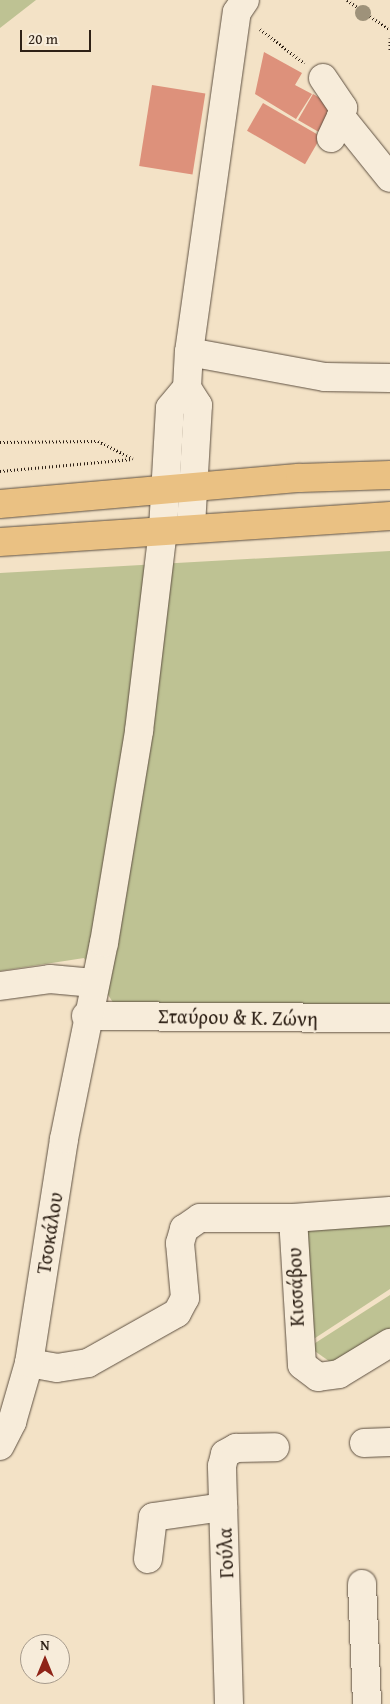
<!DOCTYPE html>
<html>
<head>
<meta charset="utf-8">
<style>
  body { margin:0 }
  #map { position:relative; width:390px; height:1704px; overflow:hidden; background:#f3e2c6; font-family:"Gentium Book Plus",serif }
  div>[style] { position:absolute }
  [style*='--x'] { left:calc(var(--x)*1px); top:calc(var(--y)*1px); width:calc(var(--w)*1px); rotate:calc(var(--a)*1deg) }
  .green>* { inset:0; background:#bec293 }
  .building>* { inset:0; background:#dd917b; transform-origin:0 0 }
  .path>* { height:3px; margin-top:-1.5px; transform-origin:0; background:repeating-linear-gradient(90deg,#2e2116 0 1px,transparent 0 3.5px) }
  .roads { filter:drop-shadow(0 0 1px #5f5142) drop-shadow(0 0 1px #5f5142) }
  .minor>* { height:28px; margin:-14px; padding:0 14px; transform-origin:14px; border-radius:14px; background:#f7ecda }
  .highway>* { height:28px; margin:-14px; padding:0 14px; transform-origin:14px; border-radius:14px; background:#eac183 }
  .trees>* { width:16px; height:16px; margin:-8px; border-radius:50%; background:#9e927a }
  span { translate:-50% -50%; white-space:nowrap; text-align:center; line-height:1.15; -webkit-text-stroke:4px #f7ecda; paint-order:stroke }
  .street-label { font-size:20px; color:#2e2116 }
  .north { position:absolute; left:20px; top:1634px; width:50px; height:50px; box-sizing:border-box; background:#f7ecda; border:1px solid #a79b8c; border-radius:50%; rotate:0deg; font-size:14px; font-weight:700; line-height:20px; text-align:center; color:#2e2116 }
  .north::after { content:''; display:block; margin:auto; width:18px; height:22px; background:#8f2418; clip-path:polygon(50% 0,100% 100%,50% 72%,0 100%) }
  .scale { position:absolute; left:20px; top:30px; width:71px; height:22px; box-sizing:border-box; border:2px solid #2e2116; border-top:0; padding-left:6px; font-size:15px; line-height:18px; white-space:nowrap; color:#2e2116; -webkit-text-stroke:4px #f7ecda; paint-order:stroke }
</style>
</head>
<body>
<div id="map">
  <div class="green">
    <i style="clip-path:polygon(0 0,36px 0,0 28px)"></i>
    <i style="clip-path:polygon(390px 551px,390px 1005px,114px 1004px,84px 958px,0 971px,0 573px)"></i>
    <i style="clip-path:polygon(390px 1216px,390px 1289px,306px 1344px,304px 1222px)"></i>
    <i style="clip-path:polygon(390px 1295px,390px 1329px,336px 1366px,309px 1347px)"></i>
  </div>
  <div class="building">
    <i style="clip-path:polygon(264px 52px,302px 73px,295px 85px,312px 94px,296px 119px,255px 94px)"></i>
    <i style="left:152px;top:85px;width:54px;height:82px;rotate:9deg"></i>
    <i style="left:313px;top:94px;width:28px;height:30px;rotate:30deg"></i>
    <i style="left:263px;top:103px;width:67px;height:32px;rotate:30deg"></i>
  </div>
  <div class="path">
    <i style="--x:347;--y:0;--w:52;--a:34.9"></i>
    <i style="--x:260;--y:29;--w:56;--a:37.7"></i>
    <i style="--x:390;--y:38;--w:13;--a:90"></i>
    <i style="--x:0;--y:442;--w:98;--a:-0.6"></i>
    <i style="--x:98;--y:441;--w:39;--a:27"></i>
    <i style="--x:0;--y:471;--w:133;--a:-5.2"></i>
  </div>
  <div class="roads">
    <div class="minor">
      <i style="--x:323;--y:78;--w:36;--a:56"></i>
      <i style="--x:343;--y:108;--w:9;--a:103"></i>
      <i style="--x:331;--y:138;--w:23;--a:-65"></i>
      <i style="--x:341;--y:117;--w:78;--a:51.2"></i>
      <i style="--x:189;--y:352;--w:138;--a:10.4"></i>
      <i style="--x:325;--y:377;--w:65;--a:0.9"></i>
      <i style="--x:191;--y:526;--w:121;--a:-86.7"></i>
      <i style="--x:198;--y:405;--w:20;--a:-123"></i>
      <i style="--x:187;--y:388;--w:36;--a:-87"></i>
      <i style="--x:189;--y:352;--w:343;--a:-82"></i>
      <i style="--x:237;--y:12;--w:14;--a:-56"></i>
      <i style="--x:0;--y:986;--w:50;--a:-8"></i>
      <i style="--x:50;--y:979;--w:44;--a:5.2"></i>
      <i style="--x:86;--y:1016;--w:304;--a:0.4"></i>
      <i style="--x:293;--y:1218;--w:147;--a:86.5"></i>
      <i style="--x:302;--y:1365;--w:20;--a:37"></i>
      <i style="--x:318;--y:1377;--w:21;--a:-8"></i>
      <i style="--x:339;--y:1374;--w:60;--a:-31.3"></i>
      <i style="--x:29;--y:1363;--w:28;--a:10"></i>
      <i style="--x:57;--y:1368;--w:31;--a:-9"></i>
      <i style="--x:88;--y:1363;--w:102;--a:-29.3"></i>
      <i style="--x:177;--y:1313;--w:17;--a:-62"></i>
      <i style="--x:185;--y:1298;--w:55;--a:-95.2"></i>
      <i style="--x:180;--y:1243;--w:15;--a:-74"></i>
      <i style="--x:184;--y:1229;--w:19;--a:-35"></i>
      <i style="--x:200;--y:1218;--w:93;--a:0"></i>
      <i style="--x:293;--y:1218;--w:97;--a:-4.1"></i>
      <i style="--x:364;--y:1443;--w:26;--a:-2"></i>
      <i style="--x:0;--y:1446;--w:27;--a:-63"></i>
      <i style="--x:12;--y:1422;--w:61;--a:-73.9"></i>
      <i style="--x:29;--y:1363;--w:227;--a:-81.1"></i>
      <i style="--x:64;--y:1139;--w:200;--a:-78.5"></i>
      <i style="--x:104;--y:943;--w:215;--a:-80.6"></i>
      <i style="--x:139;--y:731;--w:203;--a:-83.2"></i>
      <i style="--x:163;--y:529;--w:121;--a:-86.7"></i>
      <i style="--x:170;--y:408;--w:26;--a:-50"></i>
      <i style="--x:148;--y:1559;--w:42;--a:-83.2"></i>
      <i style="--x:153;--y:1517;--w:71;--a:-8.1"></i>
      <i style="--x:362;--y:1584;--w:120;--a:87.6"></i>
      <i style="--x:229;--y:1704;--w:238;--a:-91.7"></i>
      <i style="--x:222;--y:1466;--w:12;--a:-76"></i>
      <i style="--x:225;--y:1454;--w:13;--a:-29"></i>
      <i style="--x:236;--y:1448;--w:39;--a:-1"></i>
    </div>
    <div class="highway">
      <i style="--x:0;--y:504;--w:301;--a:-5"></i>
      <i style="--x:300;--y:478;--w:90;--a:-1.9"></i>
      <i style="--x:0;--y:542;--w:391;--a:-3.8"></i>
    </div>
  </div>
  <div class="trees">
    <i style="left:363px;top:13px"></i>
  </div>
  <div class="street-label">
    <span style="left:238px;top:1017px;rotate:1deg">Σταύρου &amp; Κ. Ζώνη</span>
    <span style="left:49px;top:1233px;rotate:-81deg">Τσοκάλου</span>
    <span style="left:295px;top:1287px;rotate:-92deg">Κισσάβου</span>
    <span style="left:225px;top:1553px;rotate:-92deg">Γούλα</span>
  </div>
  <div class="north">N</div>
  <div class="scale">20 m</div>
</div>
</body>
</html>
